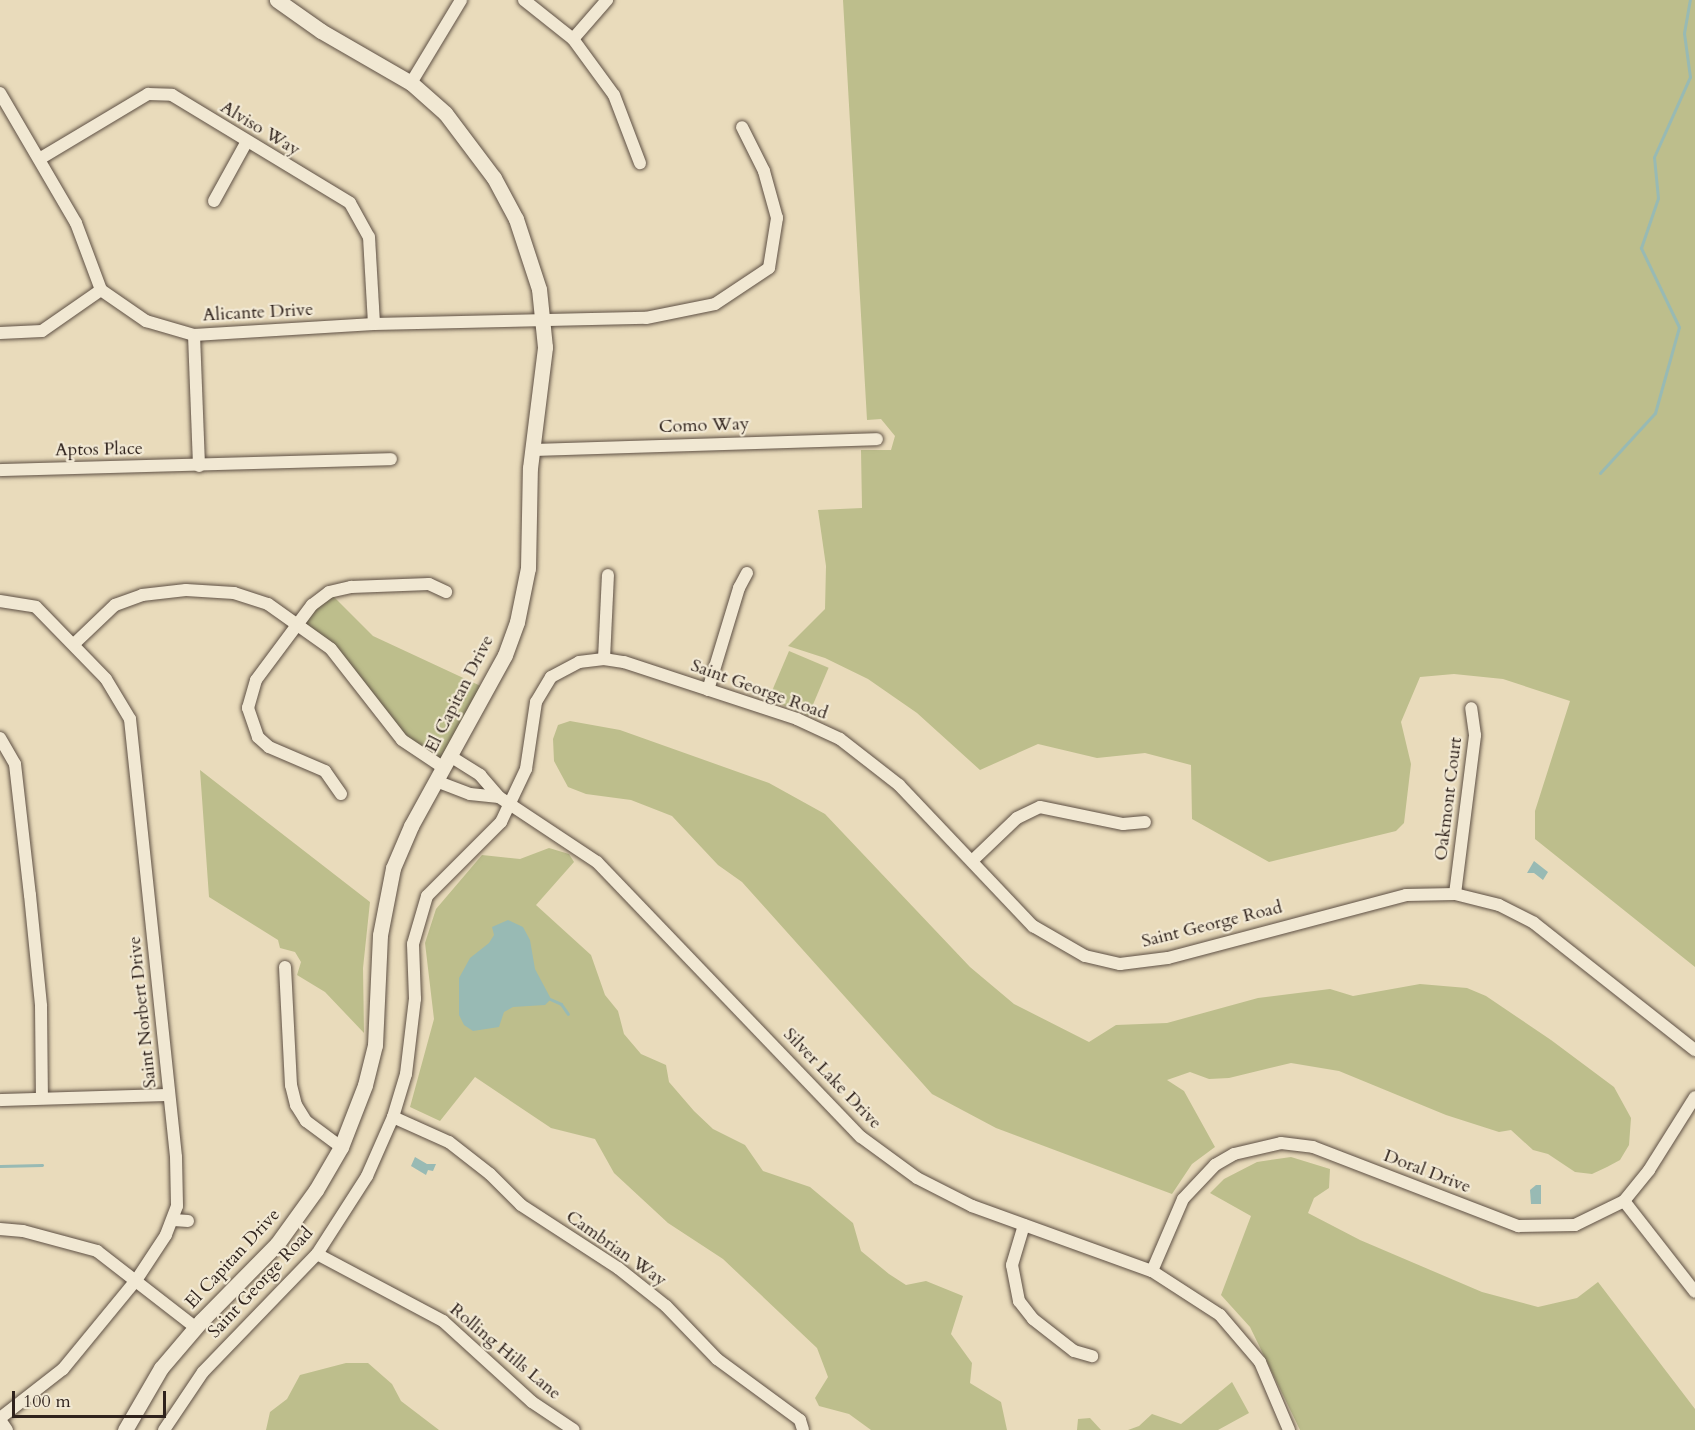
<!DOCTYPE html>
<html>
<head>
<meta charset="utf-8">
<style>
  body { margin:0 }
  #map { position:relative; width:1695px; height:1430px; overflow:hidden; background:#e9dbbb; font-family:Cardo,serif }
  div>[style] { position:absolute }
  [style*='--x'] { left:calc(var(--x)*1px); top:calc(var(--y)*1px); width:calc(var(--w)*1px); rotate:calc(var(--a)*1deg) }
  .green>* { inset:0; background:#bdbe8c; transform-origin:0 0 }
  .water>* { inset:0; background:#98bab4 }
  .stream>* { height:3px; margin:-1.5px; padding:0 1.5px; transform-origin:1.5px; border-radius:1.5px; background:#98bab4 }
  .roads { filter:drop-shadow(0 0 2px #5e5044) drop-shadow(0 0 2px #5e5044) }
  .minor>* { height:12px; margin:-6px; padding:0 6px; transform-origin:6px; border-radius:6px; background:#f1e8d3 }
  .tertiary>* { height:15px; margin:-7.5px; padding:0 7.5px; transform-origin:7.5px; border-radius:7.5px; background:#f1e8d3 }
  span { translate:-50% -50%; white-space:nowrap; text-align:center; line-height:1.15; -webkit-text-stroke:4.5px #f1e8d3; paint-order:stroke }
  .street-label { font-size:18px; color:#2f221c }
  .scale { position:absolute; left:12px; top:1391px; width:154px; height:27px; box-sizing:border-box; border:3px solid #2f221c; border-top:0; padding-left:8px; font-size:18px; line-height:21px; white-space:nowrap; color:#2f221c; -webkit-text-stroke:4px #f1e8d3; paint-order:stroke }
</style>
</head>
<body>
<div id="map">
  <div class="green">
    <i style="clip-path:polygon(843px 0,1695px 0,1695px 967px,1535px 839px,1535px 811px,1570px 701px,1503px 679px,1454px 674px,1420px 677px,1401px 722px,1411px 764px,1404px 823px,1396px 831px,1269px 862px,1192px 819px,1191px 765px,1145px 753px,1097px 758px,1038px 744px,980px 770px,917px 713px,868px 679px,825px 658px,788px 646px,825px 609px,826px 566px,818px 510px,862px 508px,861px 450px,891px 450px,895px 436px,881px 419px,867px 420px)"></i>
    <i style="clip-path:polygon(329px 592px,373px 636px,487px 689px,444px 768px,402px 740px,331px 649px,298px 624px)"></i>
    <i style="left:789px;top:651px;width:43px;height:52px;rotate:23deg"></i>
    <i style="clip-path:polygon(570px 721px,620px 730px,769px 783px,825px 814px,970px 967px,1014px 1004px,1089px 1042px,1116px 1025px,1167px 1023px,1258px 998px,1330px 989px,1353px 996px,1420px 984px,1467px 988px,1486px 996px,1551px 1040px,1614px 1087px,1631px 1118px,1629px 1145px,1620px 1160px,1607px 1167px,1592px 1174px,1575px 1172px,1548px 1154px,1533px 1150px,1511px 1130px,1499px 1132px,1446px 1115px,1339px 1071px,1291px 1063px,1229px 1078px,1209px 1079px,1190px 1072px,1167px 1080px,1184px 1091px,1215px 1147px,1192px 1164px,1172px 1194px,996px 1128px,932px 1094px,742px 882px,718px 865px,672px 816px,631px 800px,586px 794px,568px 787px,554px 761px,553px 739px,558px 725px)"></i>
    <i style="clip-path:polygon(200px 770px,370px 902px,363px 968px,364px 1033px,325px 992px,297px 975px,301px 962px,295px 952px,280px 948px,278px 940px,209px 897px)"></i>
    <i style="clip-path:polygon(549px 848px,569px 854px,574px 862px,536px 905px,591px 955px,605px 995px,618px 1011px,624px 1034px,641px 1054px,666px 1065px,669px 1082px,694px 1111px,713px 1129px,745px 1145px,763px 1171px,810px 1187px,853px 1223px,861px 1251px,889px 1274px,906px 1285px,926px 1281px,963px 1296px,951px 1334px,972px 1363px,970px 1383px,1001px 1402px,1007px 1430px,871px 1430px,849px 1414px,819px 1406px,815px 1398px,828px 1377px,817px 1348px,723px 1259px,668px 1223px,614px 1173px,595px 1139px,551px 1128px,475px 1077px,440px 1121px,410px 1107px,434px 1019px,425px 943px,436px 909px,482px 855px,520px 859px)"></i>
    <i style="clip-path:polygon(1291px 1157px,1330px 1169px,1329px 1188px,1314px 1198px,1308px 1213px,1360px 1240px,1482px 1292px,1538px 1307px,1577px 1298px,1598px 1282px,1695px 1409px,1695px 1430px,1300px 1430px,1250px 1327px,1221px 1295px,1251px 1216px,1210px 1193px,1224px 1179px,1257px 1162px)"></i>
    <i style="clip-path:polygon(346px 1363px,368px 1363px,392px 1384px,401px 1401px,439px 1430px,266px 1430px,270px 1412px,287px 1399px,300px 1375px)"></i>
    <i style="clip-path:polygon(1232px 1382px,1249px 1413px,1218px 1430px,1128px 1430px,1139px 1426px,1152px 1414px,1181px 1424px)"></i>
    <i style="clip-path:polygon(1090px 1418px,1101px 1430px,1077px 1430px,1078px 1419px)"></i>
  </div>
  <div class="water">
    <i style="clip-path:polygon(1534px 861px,1548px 872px,1543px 880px,1534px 873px,1527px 873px)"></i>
    <i style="clip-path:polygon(508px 920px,523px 927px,530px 940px,535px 969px,551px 999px,545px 1005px,513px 1007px,504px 1012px,499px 1027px,473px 1031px,464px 1025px,459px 1015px,459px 978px,470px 958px,489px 943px,494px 935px,492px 927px)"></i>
    <i style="clip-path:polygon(415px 1157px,427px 1164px,436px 1164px,433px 1171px,428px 1170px,426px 1175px,411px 1166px)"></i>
    <i style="clip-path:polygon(1536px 1185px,1541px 1185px,1541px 1204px,1531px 1204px,1530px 1190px)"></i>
  </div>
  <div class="stream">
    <i style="--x:1600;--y:473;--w:81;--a:-47.5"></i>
    <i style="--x:1655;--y:413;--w:89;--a:-74.4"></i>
    <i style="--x:1679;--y:327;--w:88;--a:-115.7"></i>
    <i style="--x:1641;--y:248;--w:53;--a:-71.2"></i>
    <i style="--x:1658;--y:198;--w:41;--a:-95.6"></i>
    <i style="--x:1654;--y:157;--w:88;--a:-65.8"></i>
    <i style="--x:1690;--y:77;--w:44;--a:-97.8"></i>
    <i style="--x:1684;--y:33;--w:34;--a:-80"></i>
    <i style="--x:550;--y:999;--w:12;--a:24"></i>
    <i style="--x:561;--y:1004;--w:12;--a:55"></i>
    <i style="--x:0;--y:1166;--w:42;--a:-1.4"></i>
  </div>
  <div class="roads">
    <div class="minor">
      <i style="--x:524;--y:0;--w:63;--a:38.5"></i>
      <i style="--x:573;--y:39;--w:69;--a:53.8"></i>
      <i style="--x:614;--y:95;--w:73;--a:69.1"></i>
      <i style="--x:573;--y:39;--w:52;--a:-48.9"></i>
      <i style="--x:411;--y:83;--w:97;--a:-58.9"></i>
      <i style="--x:0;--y:93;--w:151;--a:59.7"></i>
      <i style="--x:76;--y:223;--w:72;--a:69.5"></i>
      <i style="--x:101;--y:290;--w:55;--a:34.6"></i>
      <i style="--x:146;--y:321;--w:50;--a:16.3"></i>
      <i style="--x:194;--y:335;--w:180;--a:-3.5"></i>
      <i style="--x:374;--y:324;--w:272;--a:-1.3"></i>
      <i style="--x:646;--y:318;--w:70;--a:-11.5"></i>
      <i style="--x:715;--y:304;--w:65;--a:-33.7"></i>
      <i style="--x:769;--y:268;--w:51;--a:-80.9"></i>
      <i style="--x:777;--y:218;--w:49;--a:-105.5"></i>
      <i style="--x:764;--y:171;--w:49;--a:-116.6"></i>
      <i style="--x:41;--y:158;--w:125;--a:-30.9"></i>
      <i style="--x:148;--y:94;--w:24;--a:2"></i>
      <i style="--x:172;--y:95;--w:208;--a:31.2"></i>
      <i style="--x:350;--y:203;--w:39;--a:61"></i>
      <i style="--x:369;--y:237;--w:87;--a:86.7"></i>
      <i style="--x:214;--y:201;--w:66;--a:-61.1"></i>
      <i style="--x:0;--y:333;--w:42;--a:-2.7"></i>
      <i style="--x:42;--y:331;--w:72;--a:-34.8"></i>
      <i style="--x:194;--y:335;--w:131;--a:87.8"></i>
      <i style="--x:532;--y:450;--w:345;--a:-1.8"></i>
      <i style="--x:0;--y:470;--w:391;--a:-1.6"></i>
      <i style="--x:0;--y:601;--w:36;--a:9"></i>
      <i style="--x:36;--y:607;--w:100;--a:45.8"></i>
      <i style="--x:106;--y:679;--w:47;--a:59"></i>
      <i style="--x:130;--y:719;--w:440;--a:84"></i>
      <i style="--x:176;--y:1157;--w:49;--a:88.8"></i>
      <i style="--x:177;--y:1206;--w:31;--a:111"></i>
      <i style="--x:166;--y:1235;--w:53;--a:123.4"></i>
      <i style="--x:137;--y:1279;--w:117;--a:129.4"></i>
      <i style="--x:63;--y:1369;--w:80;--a:142.1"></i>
      <i style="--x:74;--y:644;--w:57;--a:-43.6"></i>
      <i style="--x:115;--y:605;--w:29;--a:-20"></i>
      <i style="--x:142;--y:595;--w:44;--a:-6.5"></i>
      <i style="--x:186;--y:590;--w:48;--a:3.6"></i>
      <i style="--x:234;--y:593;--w:36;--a:18"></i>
      <i style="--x:268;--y:604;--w:77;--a:35.5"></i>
      <i style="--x:331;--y:649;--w:115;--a:52"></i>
      <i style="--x:402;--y:740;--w:50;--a:33.7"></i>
      <i style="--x:604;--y:659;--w:84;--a:-87.3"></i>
      <i style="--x:708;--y:690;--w:107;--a:-73.1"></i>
      <i style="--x:739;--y:588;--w:17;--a:-62"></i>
      <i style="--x:0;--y:738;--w:30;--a:60"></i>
      <i style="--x:15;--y:764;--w:132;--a:83.5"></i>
      <i style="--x:30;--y:895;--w:112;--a:84.3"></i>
      <i style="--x:41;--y:1006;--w:92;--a:89.4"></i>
      <i style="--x:450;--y:756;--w:36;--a:32"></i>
      <i style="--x:480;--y:775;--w:29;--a:49"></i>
      <i style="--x:499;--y:797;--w:118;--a:33.6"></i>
      <i style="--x:597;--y:862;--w:381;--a:46.2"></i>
      <i style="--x:861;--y:1137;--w:69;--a:36.2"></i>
      <i style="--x:917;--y:1178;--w:62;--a:27"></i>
      <i style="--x:972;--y:1206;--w:191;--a:19.9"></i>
      <i style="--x:1152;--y:1271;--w:81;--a:32.9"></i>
      <i style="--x:1220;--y:1315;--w:62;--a:49.6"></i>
      <i style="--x:1260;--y:1362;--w:74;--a:66.9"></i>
      <i style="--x:436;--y:781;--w:36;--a:21"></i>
      <i style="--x:470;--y:794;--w:29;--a:6"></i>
      <i style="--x:341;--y:794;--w:28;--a:-125"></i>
      <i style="--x:325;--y:771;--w:61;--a:-156.8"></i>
      <i style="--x:269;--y:747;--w:15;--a:-138"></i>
      <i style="--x:258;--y:737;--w:31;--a:-109"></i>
      <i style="--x:248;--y:708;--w:29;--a:-74"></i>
      <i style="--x:256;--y:680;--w:94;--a:-53.3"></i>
      <i style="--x:312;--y:605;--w:21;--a:-37"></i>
      <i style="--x:329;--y:592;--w:23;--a:-13"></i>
      <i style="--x:351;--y:587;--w:78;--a:-2.2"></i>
      <i style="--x:429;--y:584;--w:19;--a:25"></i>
      <i style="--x:972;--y:861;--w:62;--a:-43.7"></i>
      <i style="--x:1017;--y:818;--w:25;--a:-26"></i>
      <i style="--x:1040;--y:807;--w:85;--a:11.6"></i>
      <i style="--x:1123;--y:824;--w:22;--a:-5"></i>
      <i style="--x:1455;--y:894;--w:160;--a:-82.8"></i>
      <i style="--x:1475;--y:735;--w:27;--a:-98"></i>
      <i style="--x:285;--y:967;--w:118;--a:87.1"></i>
      <i style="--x:291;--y:1085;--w:21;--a:76"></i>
      <i style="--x:296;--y:1105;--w:19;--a:58"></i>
      <i style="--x:306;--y:1121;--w:44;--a:36.6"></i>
      <i style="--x:0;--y:1100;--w:169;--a:-1.7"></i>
      <i style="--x:393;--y:1117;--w:61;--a:24.1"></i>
      <i style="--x:449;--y:1142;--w:52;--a:38"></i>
      <i style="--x:490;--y:1174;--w:44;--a:45"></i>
      <i style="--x:521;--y:1205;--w:116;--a:33"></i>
      <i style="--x:618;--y:1268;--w:61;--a:38.4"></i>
      <i style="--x:666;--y:1306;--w:74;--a:46.1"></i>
      <i style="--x:717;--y:1359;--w:103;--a:36.3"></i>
      <i style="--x:800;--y:1420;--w:10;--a:73"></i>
      <i style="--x:1624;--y:1201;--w:115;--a:52"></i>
      <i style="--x:174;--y:1220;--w:14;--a:4"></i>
      <i style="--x:1024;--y:1225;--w:42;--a:106.7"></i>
      <i style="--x:1012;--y:1265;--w:37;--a:79"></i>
      <i style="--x:1019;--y:1301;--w:23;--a:52"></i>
      <i style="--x:1033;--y:1319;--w:52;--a:38"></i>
      <i style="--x:1074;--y:1351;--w:19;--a:16"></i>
      <i style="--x:0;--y:1229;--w:23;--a:5"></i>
      <i style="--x:23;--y:1231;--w:77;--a:15.1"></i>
      <i style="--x:97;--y:1251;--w:124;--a:37.8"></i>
      <i style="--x:317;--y:1254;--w:143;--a:28"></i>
      <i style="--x:443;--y:1321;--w:120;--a:42.3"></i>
      <i style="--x:532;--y:1402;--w:50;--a:33.7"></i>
      <i style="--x:1152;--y:1271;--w:78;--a:-66.7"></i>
      <i style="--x:1183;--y:1199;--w:47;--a:-46.7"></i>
      <i style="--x:1215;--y:1165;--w:22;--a:-30"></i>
      <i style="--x:1234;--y:1154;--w:48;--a:-13.2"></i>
      <i style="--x:1281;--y:1143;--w:32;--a:7"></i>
      <i style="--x:1313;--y:1147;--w:220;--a:21.1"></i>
      <i style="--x:1518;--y:1226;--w:57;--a:-1"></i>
      <i style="--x:1575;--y:1225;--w:55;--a:-26.1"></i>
      <i style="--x:1624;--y:1201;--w:40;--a:-51"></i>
      <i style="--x:1649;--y:1170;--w:86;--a:-57.8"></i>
      <i style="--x:0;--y:1420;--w:12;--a:55"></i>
      <i style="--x:164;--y:1430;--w:70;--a:-56.1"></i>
      <i style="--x:203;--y:1372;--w:164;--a:-46"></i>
      <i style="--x:317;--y:1254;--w:93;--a:-57.3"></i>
      <i style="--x:367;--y:1176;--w:64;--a:-66.2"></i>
      <i style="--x:393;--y:1117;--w:45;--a:-73.2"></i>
      <i style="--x:406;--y:1074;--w:76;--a:-83.2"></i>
      <i style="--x:415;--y:999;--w:55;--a:-92.1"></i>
      <i style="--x:413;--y:944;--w:50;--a:-73.7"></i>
      <i style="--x:427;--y:896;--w:105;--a:-45"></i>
      <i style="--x:501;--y:822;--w:59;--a:-64.7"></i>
      <i style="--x:526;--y:769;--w:68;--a:-81.5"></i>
      <i style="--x:536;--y:702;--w:29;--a:-59"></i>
      <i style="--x:551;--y:677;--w:32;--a:-28"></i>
      <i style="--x:579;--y:662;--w:25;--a:-7"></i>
      <i style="--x:604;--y:659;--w:20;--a:9"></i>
      <i style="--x:624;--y:662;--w:182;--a:18.2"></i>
      <i style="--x:797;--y:719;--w:47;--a:24.9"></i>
      <i style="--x:840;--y:739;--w:75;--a:37.9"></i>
      <i style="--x:899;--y:785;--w:195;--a:46.5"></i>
      <i style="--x:1033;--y:926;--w:60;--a:30"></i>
      <i style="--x:1085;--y:956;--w:36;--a:13"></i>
      <i style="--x:1120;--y:964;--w:48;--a:-7.1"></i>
      <i style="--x:1168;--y:958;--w:246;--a:-14.8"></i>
      <i style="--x:1406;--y:895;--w:49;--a:-1.2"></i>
      <i style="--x:1455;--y:894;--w:45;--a:14"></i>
      <i style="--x:1499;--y:905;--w:39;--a:27"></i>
      <i style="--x:1534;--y:923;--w:205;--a:38.3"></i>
    </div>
    <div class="tertiary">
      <i style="--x:125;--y:1430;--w:72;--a:-59.9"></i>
      <i style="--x:161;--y:1368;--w:62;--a:-49.6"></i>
      <i style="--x:201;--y:1321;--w:108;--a:-45.4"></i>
      <i style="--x:277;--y:1244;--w:67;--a:-54.2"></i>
      <i style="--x:316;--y:1190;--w:50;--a:-59.8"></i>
      <i style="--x:341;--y:1147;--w:66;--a:-68.8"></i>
      <i style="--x:365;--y:1085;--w:41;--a:-76"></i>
      <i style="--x:375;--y:1045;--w:110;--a:-87.4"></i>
      <i style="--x:380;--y:935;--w:68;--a:-79"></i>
      <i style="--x:393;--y:868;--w:46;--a:-66.8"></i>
      <i style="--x:411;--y:826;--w:195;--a:-61.2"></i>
      <i style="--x:505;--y:655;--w:35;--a:-70"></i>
      <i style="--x:517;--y:622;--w:55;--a:-78.5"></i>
      <i style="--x:528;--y:568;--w:100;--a:-88.9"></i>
      <i style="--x:530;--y:468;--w:122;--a:-82.9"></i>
      <i style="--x:545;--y:347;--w:58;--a:-95.9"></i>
      <i style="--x:539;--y:289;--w:74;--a:-108.2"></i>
      <i style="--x:516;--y:219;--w:47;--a:-118.2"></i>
      <i style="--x:494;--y:178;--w:81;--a:-127"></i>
      <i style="--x:445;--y:113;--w:45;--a:-138.6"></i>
      <i style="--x:411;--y:83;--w:104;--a:-150"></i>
      <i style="--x:321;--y:31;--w:54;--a:-144.8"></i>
    </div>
  </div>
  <div class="street-label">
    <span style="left:260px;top:129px;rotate:31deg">Alviso Way</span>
    <span style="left:258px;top:313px;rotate:-3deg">Alicante Drive</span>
    <span style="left:704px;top:426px;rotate:-2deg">Como Way</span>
    <span style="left:99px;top:450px;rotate:-1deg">Aptos Place</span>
    <span style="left:759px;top:690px;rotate:20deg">Saint George Road</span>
    <span style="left:460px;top:694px;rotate:-63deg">El Capitan Drive</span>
    <span style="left:1449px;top:799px;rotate:-83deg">Oakmont Court</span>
    <span style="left:1212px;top:925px;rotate:-14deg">Saint George Road</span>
    <span style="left:143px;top:1012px;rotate:-96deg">Saint Norbert Drive</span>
    <span style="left:832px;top:1079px;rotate:46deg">Silver Lake Drive</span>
    <span style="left:1427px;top:1172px;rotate:21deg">Doral Drive</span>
    <span style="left:616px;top:1249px;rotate:35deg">Cambrian Way</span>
    <span style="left:233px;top:1259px;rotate:-47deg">El Capitan Drive</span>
    <span style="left:261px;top:1283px;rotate:-47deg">Saint George Road</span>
    <span style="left:505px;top:1352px;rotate:40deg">Rolling Hills Lane</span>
  </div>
  <div class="scale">100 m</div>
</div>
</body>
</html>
